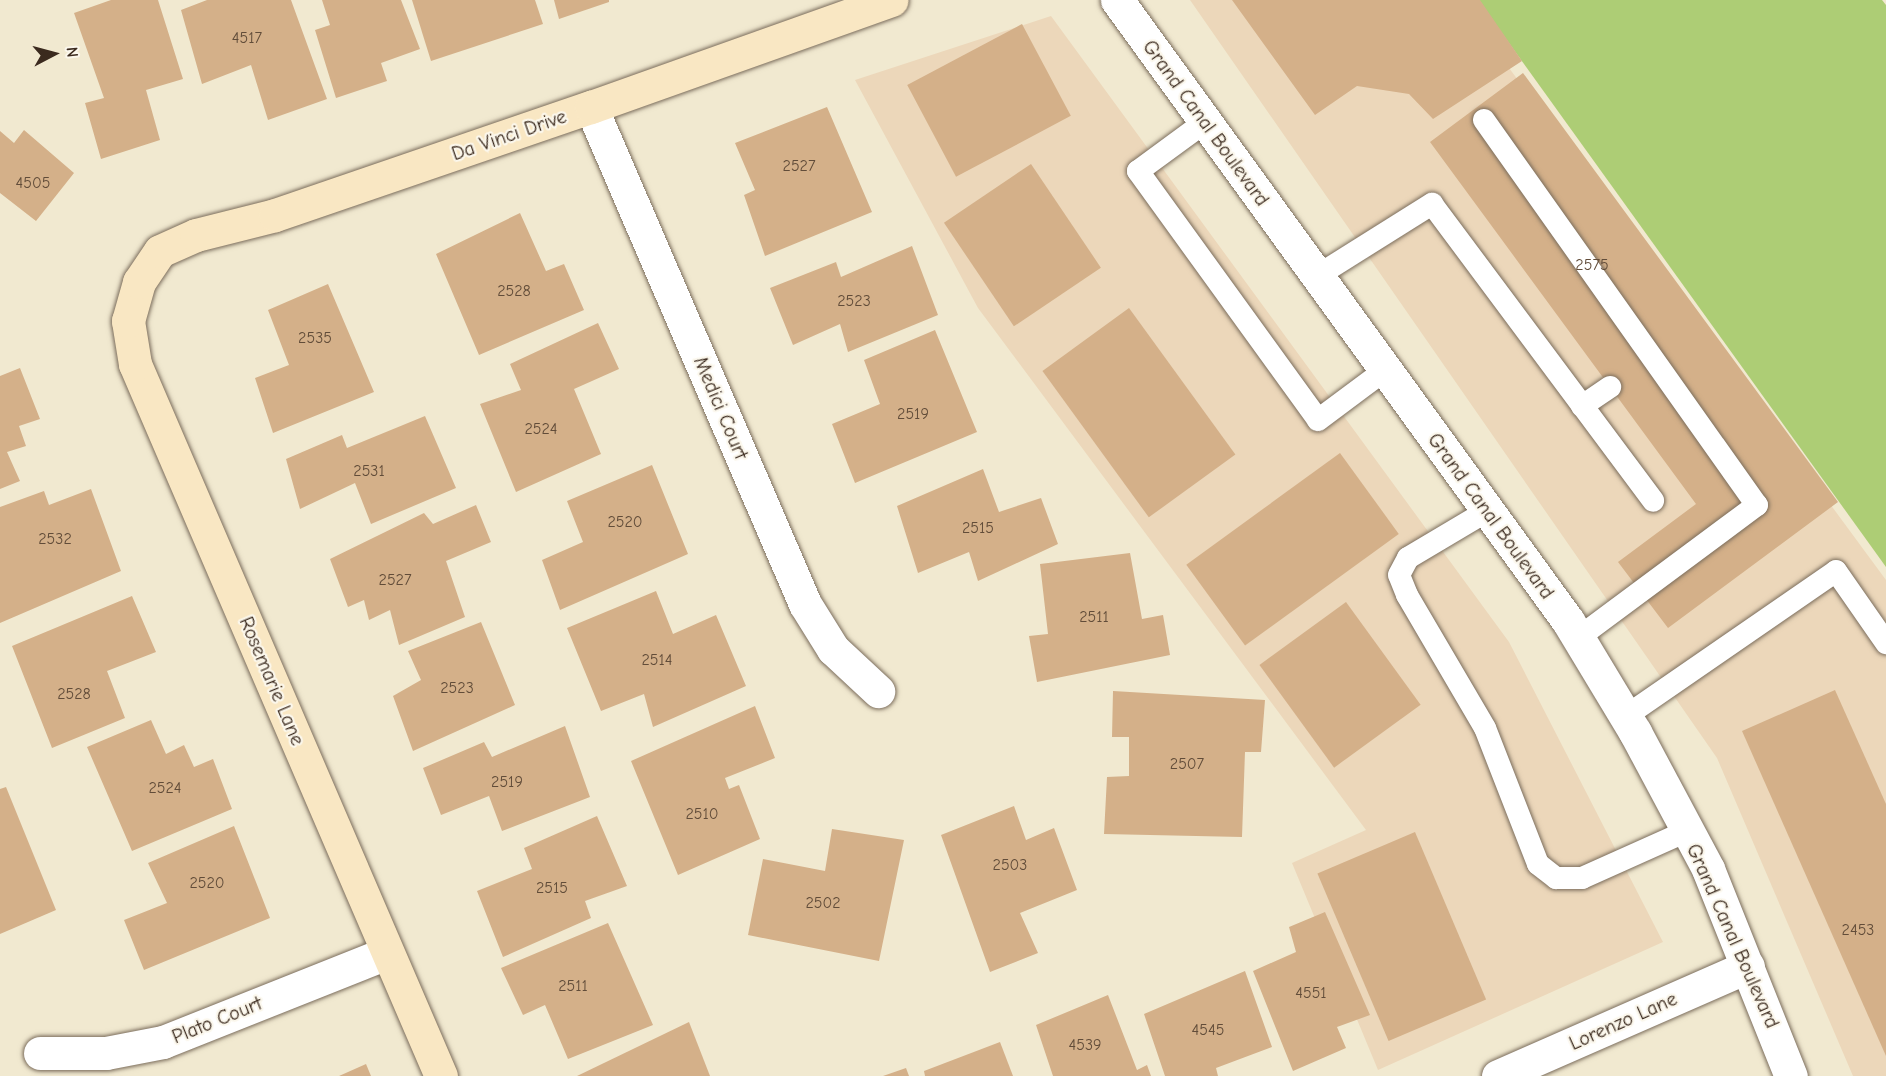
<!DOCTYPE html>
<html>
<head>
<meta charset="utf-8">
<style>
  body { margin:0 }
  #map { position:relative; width:1886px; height:1076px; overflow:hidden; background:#f1e9d0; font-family:"Comic Neue",sans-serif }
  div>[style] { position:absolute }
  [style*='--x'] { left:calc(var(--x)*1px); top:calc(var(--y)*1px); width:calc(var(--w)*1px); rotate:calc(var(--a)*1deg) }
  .built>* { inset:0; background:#ecd7ba }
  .green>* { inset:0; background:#adcd75 }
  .building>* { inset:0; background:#d4b089; transform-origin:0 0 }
  .roads { filter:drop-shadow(0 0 2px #7b6d5c) drop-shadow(0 0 2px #7b6d5c) }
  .lane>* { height:22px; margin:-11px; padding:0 11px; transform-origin:11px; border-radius:11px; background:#fff }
  .street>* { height:33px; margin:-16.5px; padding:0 16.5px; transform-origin:16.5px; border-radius:16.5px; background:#fff }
  .secondary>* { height:33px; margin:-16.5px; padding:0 16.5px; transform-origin:16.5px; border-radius:16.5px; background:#f9e7c3 }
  span { translate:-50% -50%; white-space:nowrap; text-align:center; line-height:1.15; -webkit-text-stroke:4.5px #fbf7ec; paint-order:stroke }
  .number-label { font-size:16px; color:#614c39 }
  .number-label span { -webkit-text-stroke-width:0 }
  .street-label { font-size:20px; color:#3b2a1e }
  .north { position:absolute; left:24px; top:24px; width:60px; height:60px; -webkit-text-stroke:4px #fbf7ec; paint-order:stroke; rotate:84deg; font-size:16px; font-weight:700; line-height:24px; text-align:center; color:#3b2a1e }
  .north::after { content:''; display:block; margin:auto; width:21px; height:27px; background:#3b2a1e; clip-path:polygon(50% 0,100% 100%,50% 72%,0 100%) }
</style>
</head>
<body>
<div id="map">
  <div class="built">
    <i style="clip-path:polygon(1190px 0,1459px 0,1886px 580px,1886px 1076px,1853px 1076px,1717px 758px)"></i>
    <i style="clip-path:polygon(1051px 16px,1509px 642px,1663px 942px,1378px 1070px,1292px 863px,1366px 830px,978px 308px,855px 80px)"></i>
  </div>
  <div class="green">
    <i style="clip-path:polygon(1478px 0,1882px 0,1886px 5px,1886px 567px)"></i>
  </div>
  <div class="building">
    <i style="clip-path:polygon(111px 0,158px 0,183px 79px,146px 90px,160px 140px,101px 159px,85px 103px,104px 98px,74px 13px)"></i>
    <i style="clip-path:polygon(207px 0,291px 0,327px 99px,268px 120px,251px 65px,202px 84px,181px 10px)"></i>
    <i style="clip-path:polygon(322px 0,401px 0,420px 49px,381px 63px,387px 81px,336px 98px,315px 30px,330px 25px)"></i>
    <i style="clip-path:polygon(412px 0,535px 0,543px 24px,431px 61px)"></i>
    <i style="clip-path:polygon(554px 0,609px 0,609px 2px,559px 19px)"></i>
    <i style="clip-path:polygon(1232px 0,1480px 0,1522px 61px,1433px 119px,1409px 94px,1357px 86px,1315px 115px)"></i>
    <i style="left:1022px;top:24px;width:104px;height:130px;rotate:62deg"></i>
    <i style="clip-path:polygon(1523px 73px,1838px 502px,1668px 628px,1618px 562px,1696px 504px,1430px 142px)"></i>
    <i style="clip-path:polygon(827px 107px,872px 212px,765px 256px,744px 195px,755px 190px,735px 143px)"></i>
    <i style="clip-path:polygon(24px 130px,74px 173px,36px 221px,0 193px,0 131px,14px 143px)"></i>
    <i style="left:1031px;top:164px;width:125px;height:105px;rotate:56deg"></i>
    <i style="clip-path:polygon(520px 213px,546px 271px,564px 264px,584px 310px,479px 355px,436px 254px)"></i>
    <i style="clip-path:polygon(912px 246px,938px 315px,848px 352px,840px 324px,793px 345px,770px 288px,836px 262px,841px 277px)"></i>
    <i style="clip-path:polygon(328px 284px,374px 392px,273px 433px,255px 378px,289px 365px,268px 310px)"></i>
    <i style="left:1129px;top:308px;width:181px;height:107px;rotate:54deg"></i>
    <i style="clip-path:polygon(598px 323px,619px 369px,574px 389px,601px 454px,516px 492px,480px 404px,521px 390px,510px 364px)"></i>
    <i style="clip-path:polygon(935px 330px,977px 432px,855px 483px,832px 424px,880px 404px,864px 360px)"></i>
    <i style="clip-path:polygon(20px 368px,40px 419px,19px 426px,26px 446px,7px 452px,20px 481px,0 489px,0 376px)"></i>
    <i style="clip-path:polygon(425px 416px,456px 488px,371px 524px,355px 483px,300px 509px,286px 459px,342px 435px,347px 448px)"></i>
    <i style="left:1340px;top:453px;width:100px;height:190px;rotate:54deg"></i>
    <i style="clip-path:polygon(652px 465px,688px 554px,560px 610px,542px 560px,583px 542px,567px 501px)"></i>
    <i style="clip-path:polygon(983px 469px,999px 512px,1041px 498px,1058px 544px,978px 581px,969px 552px,918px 573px,897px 506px)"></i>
    <i style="clip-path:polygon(91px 489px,121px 571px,0 623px,0 507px,44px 491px,49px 505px)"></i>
    <i style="clip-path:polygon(476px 505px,491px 542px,446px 561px,465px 617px,399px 645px,390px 610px,369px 620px,364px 600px,348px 607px,330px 559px,424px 513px,433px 524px)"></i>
    <i style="clip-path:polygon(1130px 553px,1142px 619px,1163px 615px,1170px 655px,1037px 682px,1029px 636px,1048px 634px,1040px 564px)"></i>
    <i style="clip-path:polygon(656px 591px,673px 634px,716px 615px,746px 686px,653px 727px,644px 694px,601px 711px,567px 628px)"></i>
    <i style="clip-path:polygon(132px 596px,156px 652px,107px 671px,125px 718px,52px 748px,12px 646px)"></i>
    <i style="left:1346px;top:602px;width:127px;height:107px;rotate:54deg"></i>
    <i style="clip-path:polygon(481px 622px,515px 705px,413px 751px,393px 696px,421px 680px,408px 651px)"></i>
    <i style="clip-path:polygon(1835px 690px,1886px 804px,1886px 1056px,1742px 731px)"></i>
    <i style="clip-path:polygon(1113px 691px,1265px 700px,1261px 752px,1245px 752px,1242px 837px,1104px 834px,1107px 777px,1129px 776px,1129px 737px,1112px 737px)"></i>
    <i style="clip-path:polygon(755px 706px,775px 758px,725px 778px,729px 789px,739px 785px,760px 839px,678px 875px,631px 761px)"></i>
    <i style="clip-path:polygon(151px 720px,166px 754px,184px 745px,194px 767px,213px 759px,232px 809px,132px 851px,87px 747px)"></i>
    <i style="clip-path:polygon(565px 726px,590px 797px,502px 831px,489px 796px,441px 815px,423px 768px,484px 742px,492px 757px)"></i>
    <i style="clip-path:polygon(6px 787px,56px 910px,0 934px,0 789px)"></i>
    <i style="clip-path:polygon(1014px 806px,1026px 840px,1054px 828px,1077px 890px,1020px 913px,1038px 953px,990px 972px,941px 835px)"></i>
    <i style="clip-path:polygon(597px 816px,627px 886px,585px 901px,591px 918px,503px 957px,477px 891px,532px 869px,524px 848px)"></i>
    <i style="clip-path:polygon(234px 826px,270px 918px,144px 970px,124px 920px,167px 903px,148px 863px)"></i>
    <i style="clip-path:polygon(832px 829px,904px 840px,879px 961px,748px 935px,763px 859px,825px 871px)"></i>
    <i style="left:1415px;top:832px;width:182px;height:106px;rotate:67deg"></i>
    <i style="clip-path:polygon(1325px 912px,1370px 1015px,1337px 1027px,1346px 1048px,1293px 1071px,1253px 971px,1296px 952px,1289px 927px)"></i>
    <i style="clip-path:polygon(608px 923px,653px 1025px,568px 1059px,545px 1005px,523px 1015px,501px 968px)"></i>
    <i style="clip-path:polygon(1245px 971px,1272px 1047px,1216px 1068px,1218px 1076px,1165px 1076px,1144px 1014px)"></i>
    <i style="clip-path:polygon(1108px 995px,1137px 1070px,1147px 1065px,1151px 1076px,1053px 1076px,1036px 1025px)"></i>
    <i style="clip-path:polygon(689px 1022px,710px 1076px,577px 1076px)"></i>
    <i style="clip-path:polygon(1000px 1042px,1013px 1076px,925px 1076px,924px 1071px)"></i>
    <i style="clip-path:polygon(366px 1064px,371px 1076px,339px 1076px)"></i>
    <i style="clip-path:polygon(906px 1068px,909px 1076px,883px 1076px)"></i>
  </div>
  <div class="roads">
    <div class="lane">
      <i style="--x:1484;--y:120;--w:472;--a:54.7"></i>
      <i style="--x:1757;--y:505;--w:223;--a:143.4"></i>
      <i style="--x:1205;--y:122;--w:83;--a:143.8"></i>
      <i style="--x:1138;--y:171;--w:307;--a:54.1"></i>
      <i style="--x:1318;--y:420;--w:84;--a:-36.7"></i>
      <i style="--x:1317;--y:276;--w:136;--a:-32.1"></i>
      <i style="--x:1432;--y:204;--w:370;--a:53.3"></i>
      <i style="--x:1582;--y:406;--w:34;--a:-34"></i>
      <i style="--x:1487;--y:511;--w:92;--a:149.3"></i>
      <i style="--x:1408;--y:558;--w:19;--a:118"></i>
      <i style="--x:1399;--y:575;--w:22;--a:68"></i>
      <i style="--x:1407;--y:595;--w:154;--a:59.6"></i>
      <i style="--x:1485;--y:728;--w:146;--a:68.7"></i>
      <i style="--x:1538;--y:864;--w:23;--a:38"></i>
      <i style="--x:1556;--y:878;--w:26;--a:0"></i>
      <i style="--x:1582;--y:878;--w:115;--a:-24.1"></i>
      <i style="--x:1626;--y:716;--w:255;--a:-34.6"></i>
      <i style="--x:1836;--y:571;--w:88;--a:55.2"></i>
    </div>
    <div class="street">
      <i style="--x:1117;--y:0;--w:767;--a:54.01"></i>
      <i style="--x:1568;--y:621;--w:130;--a:58.9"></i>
      <i style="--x:1635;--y:732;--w:155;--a:61.9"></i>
      <i style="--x:1708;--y:869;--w:223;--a:68.2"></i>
      <i style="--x:591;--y:107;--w:541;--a:66.7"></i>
      <i style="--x:805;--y:604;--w:53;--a:58.1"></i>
      <i style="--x:833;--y:649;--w:62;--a:43"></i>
      <i style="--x:40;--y:1053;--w:66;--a:0"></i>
      <i style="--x:106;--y:1053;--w:58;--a:-10.9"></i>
      <i style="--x:163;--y:1042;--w:241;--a:-21.7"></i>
      <i style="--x:1498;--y:1076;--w:273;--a:-23.7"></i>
    </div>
    <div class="secondary">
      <i style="--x:441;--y:1076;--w:775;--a:-113.26"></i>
      <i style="--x:135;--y:364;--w:44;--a:-99.2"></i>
      <i style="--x:128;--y:321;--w:41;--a:-74.2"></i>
      <i style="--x:139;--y:282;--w:37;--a:-56"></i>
      <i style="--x:160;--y:251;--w:39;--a:-24"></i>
      <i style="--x:196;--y:235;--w:81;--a:-14.2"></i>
      <i style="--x:275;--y:215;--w:334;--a:-18.9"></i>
      <i style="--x:591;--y:107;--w:319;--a:-19.6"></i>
    </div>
  </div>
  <div class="number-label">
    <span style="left:247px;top:38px">4517</span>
    <span style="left:799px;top:166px">2527</span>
    <span style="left:33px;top:183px">4505</span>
    <span style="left:1592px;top:265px">2575</span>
    <span style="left:514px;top:291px">2528</span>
    <span style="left:854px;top:301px">2523</span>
    <span style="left:315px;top:338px">2535</span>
    <span style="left:913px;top:414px">2519</span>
    <span style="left:541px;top:429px">2524</span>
    <span style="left:369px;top:471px">2531</span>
    <span style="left:625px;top:522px">2520</span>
    <span style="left:978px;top:528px">2515</span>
    <span style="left:55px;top:539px">2532</span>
    <span style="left:395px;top:580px">2527</span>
    <span style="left:1094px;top:617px">2511</span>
    <span style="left:657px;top:660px">2514</span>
    <span style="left:457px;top:688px">2523</span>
    <span style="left:74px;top:694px">2528</span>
    <span style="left:1187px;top:764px">2507</span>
    <span style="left:507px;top:782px">2519</span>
    <span style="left:165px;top:788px">2524</span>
    <span style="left:702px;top:814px">2510</span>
    <span style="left:1010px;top:865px">2503</span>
    <span style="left:207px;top:883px">2520</span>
    <span style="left:552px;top:888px">2515</span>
    <span style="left:823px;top:903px">2502</span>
    <span style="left:1858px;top:930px">2453</span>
    <span style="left:573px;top:986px">2511</span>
    <span style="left:1311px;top:993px">4551</span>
    <span style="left:1208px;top:1030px">4545</span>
    <span style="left:1085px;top:1045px">4539</span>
  </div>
  <div class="street-label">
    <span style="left:1206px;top:123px;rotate:54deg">Grand Canal Boulevard</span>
    <span style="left:509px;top:135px;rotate:-19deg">Da Vinci Drive</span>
    <span style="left:721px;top:408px;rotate:67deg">Medici Court</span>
    <span style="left:1491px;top:516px;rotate:54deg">Grand Canal Boulevard</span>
    <span style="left:272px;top:681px;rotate:67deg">Rosemarie Lane</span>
    <span style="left:1733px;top:936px;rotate:66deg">Grand Canal Boulevard</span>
    <span style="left:217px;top:1020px;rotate:-22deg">Plato Court</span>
    <span style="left:1623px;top:1021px;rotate:-24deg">Lorenzo Lane</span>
  </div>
  <div class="north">N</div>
</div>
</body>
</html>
